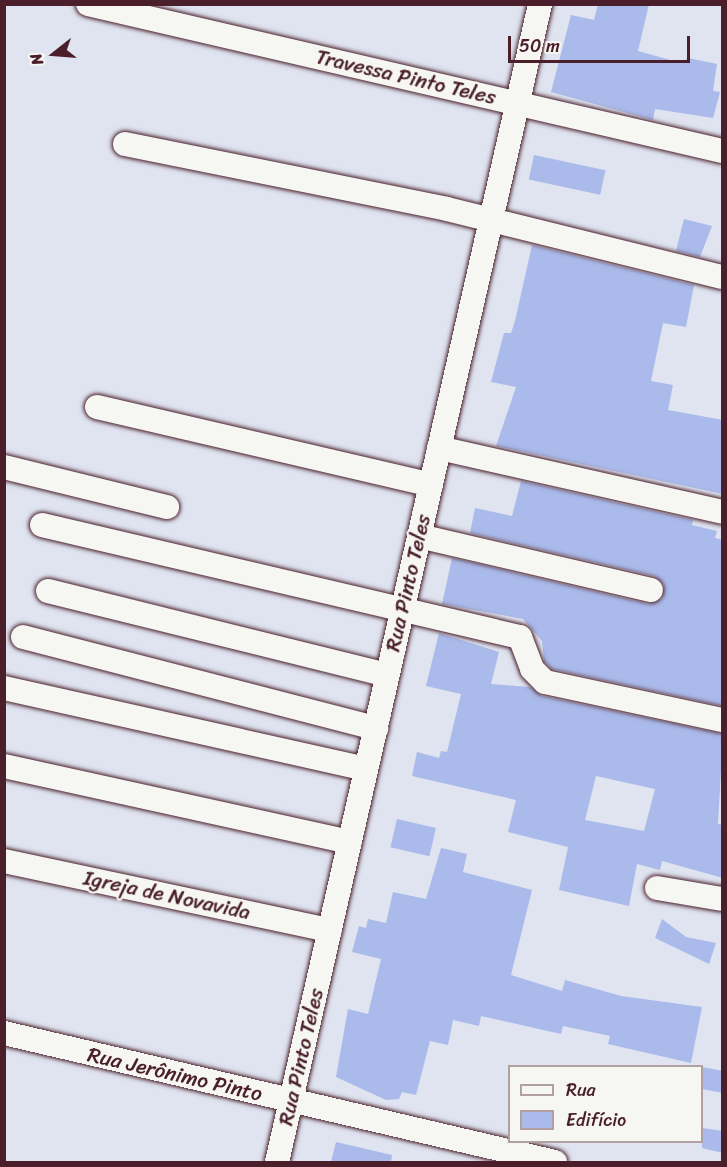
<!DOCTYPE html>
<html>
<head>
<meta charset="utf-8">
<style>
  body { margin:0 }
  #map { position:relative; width:727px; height:1167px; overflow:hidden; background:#dfe4f0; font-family:Sriracha,sans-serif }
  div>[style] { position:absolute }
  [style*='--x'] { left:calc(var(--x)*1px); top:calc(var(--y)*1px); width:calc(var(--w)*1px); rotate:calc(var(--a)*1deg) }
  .building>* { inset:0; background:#aabaea; transform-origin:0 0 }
  .roads { filter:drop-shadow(0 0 2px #4a1f2b) drop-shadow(0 0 2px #4a1f2b) }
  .minor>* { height:24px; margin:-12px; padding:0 12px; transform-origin:12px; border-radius:12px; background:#f6f6f2 }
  span { translate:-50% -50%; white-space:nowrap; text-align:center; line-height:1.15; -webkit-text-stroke:4.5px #f6f6f2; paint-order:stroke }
  .street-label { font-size:21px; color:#4a1f2b }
  .frame { position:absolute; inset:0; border:6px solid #4a1f2b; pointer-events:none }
  .legend { position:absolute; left:508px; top:1065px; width:195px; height:78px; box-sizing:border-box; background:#f6f6f2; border:2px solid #b1a0a2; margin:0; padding:8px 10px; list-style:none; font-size:18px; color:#4a1f2b }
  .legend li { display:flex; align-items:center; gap:12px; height:30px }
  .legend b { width:30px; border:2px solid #b1a0a2 }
  .north { position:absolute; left:24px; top:24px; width:60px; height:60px; -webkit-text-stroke:4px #f6f6f2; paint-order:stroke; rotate:253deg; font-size:16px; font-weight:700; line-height:24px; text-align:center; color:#4a1f2b }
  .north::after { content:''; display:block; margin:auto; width:21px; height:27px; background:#4a1f2b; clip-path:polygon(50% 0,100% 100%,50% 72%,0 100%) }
  .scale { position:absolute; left:508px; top:36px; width:182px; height:27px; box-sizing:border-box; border:3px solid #4a1f2b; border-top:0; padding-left:8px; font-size:18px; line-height:21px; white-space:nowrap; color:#4a1f2b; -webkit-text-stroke:4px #f6f6f2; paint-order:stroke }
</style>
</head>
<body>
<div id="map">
  <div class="building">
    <i style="clip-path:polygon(598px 4px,649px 4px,638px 51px,681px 63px,688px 58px,717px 64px,713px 91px,720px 92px,713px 118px,655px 109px,653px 120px,551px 92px,571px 15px,594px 20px)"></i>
    <i style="left:534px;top:155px;width:73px;height:25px;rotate:12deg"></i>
    <i style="clip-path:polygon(684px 219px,712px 226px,700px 257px,676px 251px)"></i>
    <i style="clip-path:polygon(532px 245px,694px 285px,686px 327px,663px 323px,651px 381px,673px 385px,668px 410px,723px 420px,723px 494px,496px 446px,516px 387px,491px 382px,504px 333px,511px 333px,515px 321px)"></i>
    <i style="clip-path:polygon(521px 481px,693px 520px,692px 525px,717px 531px,715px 538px,723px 540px,723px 706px,552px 669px,544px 661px,542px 641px,523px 619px,442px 604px,452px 558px,648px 604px,662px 599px,664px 585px,654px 576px,470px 533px,475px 508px,512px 516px)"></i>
    <i style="clip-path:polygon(evenodd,439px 633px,499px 652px,491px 684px,530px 687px,542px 696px,723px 734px,718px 824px,723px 825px,723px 878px,662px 861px,660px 870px,637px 864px,629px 906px,559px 890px,568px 847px,508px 832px,516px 800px,412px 776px,417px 752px,439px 758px,441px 751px,447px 752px,461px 694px,426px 686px,439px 633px,596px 776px,655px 789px,644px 831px,585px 820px,596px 776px)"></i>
    <i style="left:397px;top:819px;width:40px;height:29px;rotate:13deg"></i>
    <i style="clip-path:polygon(441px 848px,467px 854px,463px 872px,532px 890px,511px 975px,562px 991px,565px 980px,621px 996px,702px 1007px,691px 1063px,608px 1044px,610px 1036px,563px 1026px,561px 1034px,481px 1016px,479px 1026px,453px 1020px,448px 1045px,430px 1041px,416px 1095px,402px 1092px,399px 1099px,386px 1100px,336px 1077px,348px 1009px,368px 1014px,381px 959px,352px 952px,359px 926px,366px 928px,368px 919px,386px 923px,393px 892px,426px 899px)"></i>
    <i style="clip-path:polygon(662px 919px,686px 937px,716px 943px,709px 964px,655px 938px)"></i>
    <i style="clip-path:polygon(702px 1067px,723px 1071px,723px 1093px,702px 1089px)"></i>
    <i style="clip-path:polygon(702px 1128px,723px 1131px,723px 1153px,702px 1148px)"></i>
    <i style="clip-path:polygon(336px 1142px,392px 1155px,391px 1162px,331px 1162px)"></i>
  </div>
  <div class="roads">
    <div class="minor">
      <i style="--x:88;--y:4;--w:651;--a:13.05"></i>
      <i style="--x:125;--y:144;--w:328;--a:11.4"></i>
      <i style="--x:447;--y:209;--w:283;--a:13.9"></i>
      <i style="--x:97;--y:407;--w:343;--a:13.1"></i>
      <i style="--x:439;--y:448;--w:290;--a:12.7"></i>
      <i style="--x:4;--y:467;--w:168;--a:13.8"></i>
      <i style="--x:42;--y:525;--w:491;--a:13.2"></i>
      <i style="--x:520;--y:637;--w:34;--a:69"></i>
      <i style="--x:532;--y:669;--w:18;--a:45"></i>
      <i style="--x:545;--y:682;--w:181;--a:12.1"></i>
      <i style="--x:419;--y:536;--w:238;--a:13.1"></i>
      <i style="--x:48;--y:591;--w:349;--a:13.9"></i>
      <i style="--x:23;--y:637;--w:365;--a:14.5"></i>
      <i style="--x:4;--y:688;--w:371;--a:12.6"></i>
      <i style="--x:4;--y:766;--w:354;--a:12.4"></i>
      <i style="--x:4;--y:861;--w:333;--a:12"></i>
      <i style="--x:657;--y:888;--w:66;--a:9.6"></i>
      <i style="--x:4;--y:1033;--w:566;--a:13.18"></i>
      <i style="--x:277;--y:1162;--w:1187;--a:-77.2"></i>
    </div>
  </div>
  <div class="street-label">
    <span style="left:406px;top:77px;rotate:13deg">Travessa Pinto Teles</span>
    <span style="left:408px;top:583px;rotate:-77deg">Rua Pinto Teles</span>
    <span style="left:167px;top:895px;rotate:12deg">Igreja de Novavida</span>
    <span style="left:301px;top:1057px;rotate:-77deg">Rua Pinto Teles</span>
    <span style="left:175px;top:1074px;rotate:13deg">Rua Jerônimo Pinto</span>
  </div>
  <div class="frame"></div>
  <ul class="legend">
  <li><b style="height:8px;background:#f6f6f2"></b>Rua</li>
  <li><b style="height:16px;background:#aabaea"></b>Edifício</li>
  </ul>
  <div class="north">N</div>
  <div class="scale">50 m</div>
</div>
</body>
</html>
